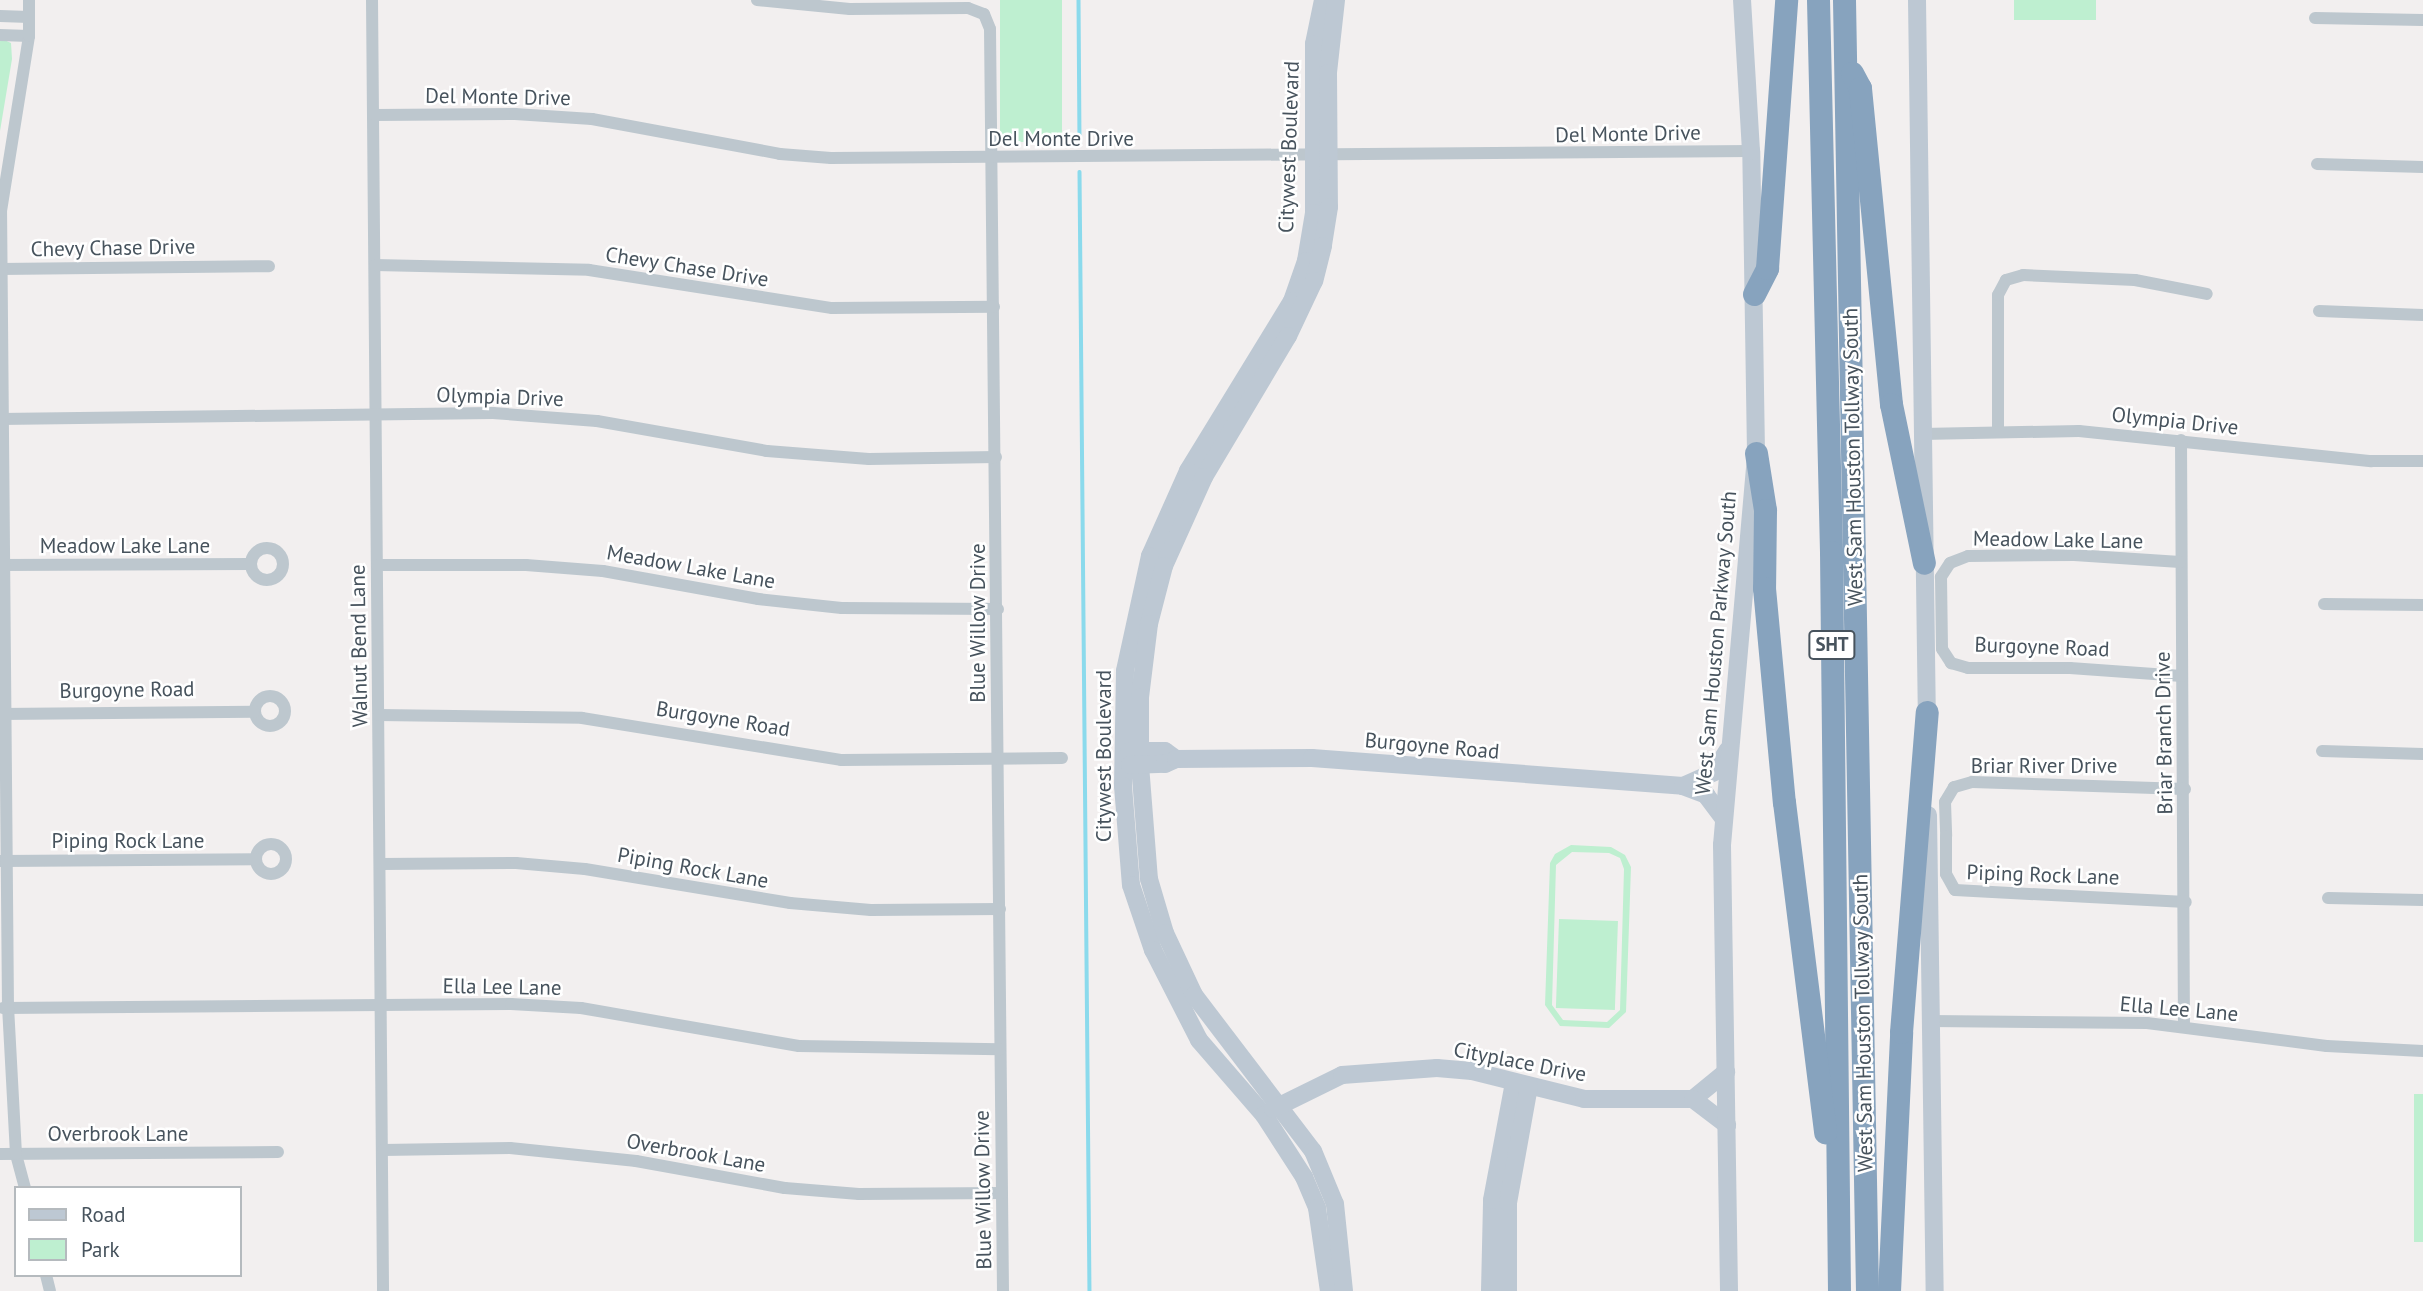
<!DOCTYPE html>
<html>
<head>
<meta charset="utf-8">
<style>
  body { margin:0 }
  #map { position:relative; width:2423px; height:1291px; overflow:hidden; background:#f2efef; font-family:"PT Sans",sans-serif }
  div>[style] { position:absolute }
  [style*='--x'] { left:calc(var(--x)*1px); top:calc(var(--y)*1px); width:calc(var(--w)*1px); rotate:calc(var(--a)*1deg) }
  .green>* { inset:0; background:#beefd0; transform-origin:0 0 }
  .stream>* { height:3.5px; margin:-1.75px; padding:0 1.75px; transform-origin:1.75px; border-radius:1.75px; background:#8bdaec }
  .street>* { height:12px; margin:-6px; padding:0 6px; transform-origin:6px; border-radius:6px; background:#bdc7ce }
  .street>.ring { margin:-6px; padding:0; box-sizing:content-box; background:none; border:12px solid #bdc7ce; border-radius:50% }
  .secondary>* { height:18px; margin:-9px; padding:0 9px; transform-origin:9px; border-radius:9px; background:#bdc8d3 }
  .highway>* { height:23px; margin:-11.5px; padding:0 11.5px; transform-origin:11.5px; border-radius:11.5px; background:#87a3be }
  span { translate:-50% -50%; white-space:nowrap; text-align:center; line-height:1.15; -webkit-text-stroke:5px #fff; paint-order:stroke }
  .shield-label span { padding:2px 5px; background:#fff; border:2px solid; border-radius:5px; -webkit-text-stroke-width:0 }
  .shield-label { font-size:19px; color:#47535d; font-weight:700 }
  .street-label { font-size:21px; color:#47535d }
  .legend { position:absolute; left:14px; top:1186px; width:228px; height:91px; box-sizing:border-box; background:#fff; border:2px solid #b5babe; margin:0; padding:9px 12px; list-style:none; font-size:21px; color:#47535d }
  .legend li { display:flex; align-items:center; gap:14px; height:35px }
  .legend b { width:35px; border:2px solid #b5babe }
</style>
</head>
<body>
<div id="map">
  <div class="green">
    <i style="left:1000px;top:0;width:62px;height:142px"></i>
    <i style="left:2014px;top:0;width:82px;height:20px"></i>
    <i style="clip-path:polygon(0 38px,11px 43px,12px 59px,0 131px)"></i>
    <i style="clip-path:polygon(evenodd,1571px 845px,1611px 847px,1625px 855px,1631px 867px,1626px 1012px,1609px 1028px,1560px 1026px,1545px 1005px,1550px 863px,1555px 854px,1571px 845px,1572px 852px,1609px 853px,1620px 858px,1624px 869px,1620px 1010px,1607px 1022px,1563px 1020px,1552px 1005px,1556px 865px,1572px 852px)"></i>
    <i style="left:1559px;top:919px;width:59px;height:89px;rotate:2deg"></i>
    <i style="left:2414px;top:1094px;width:9px;height:148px"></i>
  </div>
  <div class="stream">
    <i style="--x:1079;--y:0;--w:145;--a:89.6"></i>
    <i style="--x:1080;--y:172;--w:1119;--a:89.49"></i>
  </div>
  <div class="street">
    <i style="--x:372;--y:0;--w:1291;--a:89.51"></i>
    <i style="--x:757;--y:0;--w:93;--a:5.5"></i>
    <i style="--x:850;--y:9;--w:118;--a:-0.5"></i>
    <i style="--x:968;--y:8;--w:17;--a:21"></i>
    <i style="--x:984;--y:14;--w:16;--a:68"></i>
    <i style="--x:990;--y:29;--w:1262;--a:89.41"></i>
    <i style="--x:0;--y:16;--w:29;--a:2"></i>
    <i style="--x:2315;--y:18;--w:108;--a:1.1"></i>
    <i style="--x:0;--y:35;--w:29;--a:2"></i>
    <i style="--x:375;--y:115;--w:140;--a:-0.4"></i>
    <i style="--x:515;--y:114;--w:77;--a:3.7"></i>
    <i style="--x:592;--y:119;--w:191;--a:10.5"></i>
    <i style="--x:780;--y:154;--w:51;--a:4.5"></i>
    <i style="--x:831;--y:158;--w:920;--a:-0.44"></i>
    <i style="--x:2317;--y:164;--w:106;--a:1.6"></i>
    <i style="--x:375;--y:265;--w:214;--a:1.3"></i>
    <i style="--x:589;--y:270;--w:246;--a:8.9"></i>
    <i style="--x:832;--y:308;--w:162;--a:-0.4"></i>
    <i style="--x:0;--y:269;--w:269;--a:-0.6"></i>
    <i style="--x:2319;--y:311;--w:104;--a:2.2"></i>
    <i style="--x:0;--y:419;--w:493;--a:-0.7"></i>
    <i style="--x:493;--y:413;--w:104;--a:4.4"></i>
    <i style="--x:597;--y:421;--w:173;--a:10"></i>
    <i style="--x:767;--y:451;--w:102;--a:4.5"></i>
    <i style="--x:869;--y:459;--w:127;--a:-0.9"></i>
    <i style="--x:1998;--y:431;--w:136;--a:-90"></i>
    <i style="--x:1998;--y:295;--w:17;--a:-62"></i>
    <i style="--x:2006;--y:280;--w:18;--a:-16"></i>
    <i style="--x:2023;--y:275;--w:112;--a:2.6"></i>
    <i style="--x:2135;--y:280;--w:73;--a:11"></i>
    <i style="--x:1922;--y:434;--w:157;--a:-1.1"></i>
    <i style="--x:2079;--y:431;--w:294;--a:5.9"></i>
    <i style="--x:2371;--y:461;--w:52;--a:0"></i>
    <i style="--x:2181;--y:440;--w:586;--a:89.71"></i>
    <i class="ring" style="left:251px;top:548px;width:20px;height:20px"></i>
    <i style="--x:2180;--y:562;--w:106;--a:-176.2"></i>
    <i style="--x:2074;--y:555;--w:106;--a:179.5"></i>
    <i style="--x:1968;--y:556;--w:19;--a:159"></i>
    <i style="--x:1950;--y:563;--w:17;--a:123"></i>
    <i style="--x:1941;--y:577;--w:72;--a:89.2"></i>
    <i style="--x:1942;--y:649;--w:17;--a:57"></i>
    <i style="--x:1951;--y:663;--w:18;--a:16"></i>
    <i style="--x:1968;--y:668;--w:102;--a:0"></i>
    <i style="--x:2070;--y:668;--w:112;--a:4.1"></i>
    <i style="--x:0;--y:565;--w:251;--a:-0.2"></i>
    <i style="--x:377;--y:565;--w:149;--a:0"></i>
    <i style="--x:526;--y:565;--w:77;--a:4.5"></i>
    <i style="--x:603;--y:571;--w:158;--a:10.2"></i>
    <i style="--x:758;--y:599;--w:84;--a:6.1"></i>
    <i style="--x:842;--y:608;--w:156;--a:0.4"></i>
    <i style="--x:2324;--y:604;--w:99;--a:0.6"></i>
    <i class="ring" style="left:255px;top:696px;width:18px;height:18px"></i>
    <i style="--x:0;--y:714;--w:254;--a:-0.5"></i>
    <i style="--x:379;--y:715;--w:203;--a:0.8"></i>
    <i style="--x:582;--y:718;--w:262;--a:9.2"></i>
    <i style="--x:841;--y:760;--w:221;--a:-0.5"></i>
    <i style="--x:2322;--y:751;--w:101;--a:1.7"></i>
    <i style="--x:2185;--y:789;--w:213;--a:-178.1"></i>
    <i style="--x:1972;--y:782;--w:19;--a:164"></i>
    <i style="--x:1954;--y:787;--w:17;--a:121"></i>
    <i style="--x:1945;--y:802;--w:34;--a:88"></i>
    <i style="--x:1946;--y:836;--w:38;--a:90"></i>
    <i style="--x:1946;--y:874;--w:18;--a:61"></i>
    <i style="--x:1955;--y:890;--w:231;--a:3"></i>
    <i class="ring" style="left:256px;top:844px;width:18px;height:18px"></i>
    <i style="--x:1;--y:861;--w:255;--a:-0.4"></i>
    <i style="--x:381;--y:864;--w:135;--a:-0.4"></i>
    <i style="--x:516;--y:863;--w:69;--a:5"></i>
    <i style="--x:585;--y:869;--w:208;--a:9.4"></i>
    <i style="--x:790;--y:903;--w:81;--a:4.9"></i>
    <i style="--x:871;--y:910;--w:129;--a:-0.4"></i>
    <i style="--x:2328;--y:898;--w:95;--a:1.2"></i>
    <i style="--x:3;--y:1008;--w:508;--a:-0.45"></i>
    <i style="--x:511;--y:1004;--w:70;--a:3.3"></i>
    <i style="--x:581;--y:1008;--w:221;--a:9.9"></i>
    <i style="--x:799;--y:1046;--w:201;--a:0.9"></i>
    <i style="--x:1930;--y:1021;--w:217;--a:0.5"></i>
    <i style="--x:2147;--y:1023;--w:181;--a:7.3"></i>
    <i style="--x:2327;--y:1046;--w:96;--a:3"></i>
    <i style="--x:383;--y:1150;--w:127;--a:-0.9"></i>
    <i style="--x:510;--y:1148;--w:127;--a:5.9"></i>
    <i style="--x:636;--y:1161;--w:151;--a:10.3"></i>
    <i style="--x:785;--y:1188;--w:74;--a:4.6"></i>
    <i style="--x:859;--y:1194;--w:143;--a:-0.4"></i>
    <i style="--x:0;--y:1154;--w:278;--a:-0.4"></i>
    <i style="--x:25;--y:1188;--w:35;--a:-105"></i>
    <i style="--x:16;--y:1154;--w:146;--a:-93.1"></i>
    <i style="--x:8;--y:1008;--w:797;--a:-90.5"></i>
    <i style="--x:1;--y:211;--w:177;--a:-80.9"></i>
    <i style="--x:29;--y:36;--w:36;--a:-90"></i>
    <i style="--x:46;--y:1275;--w:16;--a:76"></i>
  </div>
  <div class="secondary">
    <i style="--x:1323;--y:0;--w:45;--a:101.6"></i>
    <i style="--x:1314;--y:44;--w:169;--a:90"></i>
    <i style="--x:1314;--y:213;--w:49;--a:99.5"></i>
    <i style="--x:1306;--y:261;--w:42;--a:109.3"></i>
    <i style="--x:1292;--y:301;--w:199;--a:121.5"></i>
    <i style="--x:1188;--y:471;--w:93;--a:114.1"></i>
    <i style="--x:1150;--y:556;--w:118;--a:102.3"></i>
    <i style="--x:1125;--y:671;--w:115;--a:91"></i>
    <i style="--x:1123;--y:786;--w:99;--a:85.4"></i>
    <i style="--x:1131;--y:885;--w:69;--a:71.3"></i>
    <i style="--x:1153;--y:950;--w:101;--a:62.9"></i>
    <i style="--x:1199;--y:1040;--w:99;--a:49.1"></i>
    <i style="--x:1264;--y:1115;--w:74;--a:57.2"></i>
    <i style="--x:1304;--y:1177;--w:34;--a:67"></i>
    <i style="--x:1317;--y:1208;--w:84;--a:81.8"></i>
    <i style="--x:1336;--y:0;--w:73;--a:96.3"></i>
    <i style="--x:1328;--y:73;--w:134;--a:89.6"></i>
    <i style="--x:1329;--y:207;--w:39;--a:99"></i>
    <i style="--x:1323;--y:246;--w:36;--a:104"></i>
    <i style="--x:1314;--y:281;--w:61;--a:115.3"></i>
    <i style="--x:1288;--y:336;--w:164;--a:120.8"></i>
    <i style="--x:1204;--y:477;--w:98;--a:114.2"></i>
    <i style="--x:1164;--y:566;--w:60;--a:104.5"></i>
    <i style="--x:1149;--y:624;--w:74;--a:97"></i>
    <i style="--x:1140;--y:697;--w:68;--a:90"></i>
    <i style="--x:1140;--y:765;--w:114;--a:85.5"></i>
    <i style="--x:1149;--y:879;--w:56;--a:73.5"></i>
    <i style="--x:1165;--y:933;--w:68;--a:64.9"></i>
    <i style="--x:1194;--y:995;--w:196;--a:52.7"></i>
    <i style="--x:1313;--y:1151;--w:57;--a:67.5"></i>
    <i style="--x:1335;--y:1204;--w:87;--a:84.1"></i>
    <i style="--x:1917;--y:0;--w:724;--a:89.21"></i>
    <i style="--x:1129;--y:751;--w:36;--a:0"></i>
    <i style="--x:1165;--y:751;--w:14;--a:36"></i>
    <i style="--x:1130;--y:765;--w:35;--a:-2"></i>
    <i style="--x:1165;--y:764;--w:12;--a:-24"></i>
    <i style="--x:1176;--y:759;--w:136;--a:-0.4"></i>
    <i style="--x:1312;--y:758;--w:372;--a:4.3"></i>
    <i style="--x:1683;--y:786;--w:25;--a:21"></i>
    <i style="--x:1706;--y:795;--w:30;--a:53"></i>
    <i style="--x:1683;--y:786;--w:34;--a:-24"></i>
    <i style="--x:1714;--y:772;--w:26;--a:-58"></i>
    <i style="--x:1928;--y:815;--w:476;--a:89.2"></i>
    <i style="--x:1693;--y:1099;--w:43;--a:-39.3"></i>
    <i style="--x:1273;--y:1109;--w:77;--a:-26.2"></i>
    <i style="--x:1342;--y:1075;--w:95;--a:-4.2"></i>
    <i style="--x:1437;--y:1068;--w:35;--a:5"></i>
    <i style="--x:1472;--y:1071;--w:115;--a:14"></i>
    <i style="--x:1584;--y:1099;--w:109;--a:0"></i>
    <i style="--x:1693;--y:1099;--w:43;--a:37.4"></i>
    <i style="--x:1490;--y:1291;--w:91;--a:-88.7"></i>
    <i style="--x:1492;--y:1200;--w:120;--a:-79.4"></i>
    <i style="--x:1508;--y:1291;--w:88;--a:-90"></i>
    <i style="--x:1508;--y:1203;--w:119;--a:-79.8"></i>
    <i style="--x:1729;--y:1291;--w:446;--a:-90.9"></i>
    <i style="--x:1722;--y:845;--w:393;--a:-85"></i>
    <i style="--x:1756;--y:453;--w:302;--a:-90.9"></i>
    <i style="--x:1751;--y:151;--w:151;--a:-93.4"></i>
  </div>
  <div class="highway">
    <i style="--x:1818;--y:0;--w:552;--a:88.65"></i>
    <i style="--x:1831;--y:552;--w:739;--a:89.38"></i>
    <i style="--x:1844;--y:0;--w:1291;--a:88.98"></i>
    <i style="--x:1852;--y:73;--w:17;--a:62"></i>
    <i style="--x:1860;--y:88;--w:318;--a:84.4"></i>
    <i style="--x:1891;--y:404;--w:162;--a:78.3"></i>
    <i style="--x:1754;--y:294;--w:29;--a:-63"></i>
    <i style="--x:1767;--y:268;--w:269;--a:-85.9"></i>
    <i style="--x:1756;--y:453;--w:58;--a:81"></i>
    <i style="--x:1765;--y:510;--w:78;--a:90.7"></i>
    <i style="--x:1764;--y:588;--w:215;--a:84.7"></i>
    <i style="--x:1784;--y:802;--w:333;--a:82.9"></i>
    <i style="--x:1889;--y:1291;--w:259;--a:-87.3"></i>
    <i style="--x:1901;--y:1032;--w:321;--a:-85.4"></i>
  </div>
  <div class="shield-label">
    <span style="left:1832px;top:645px">SHT</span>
  </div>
  <div class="street-label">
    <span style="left:498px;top:97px;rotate:1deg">Del Monte Drive</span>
    <span style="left:1628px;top:134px;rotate:-1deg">Del Monte Drive</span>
    <span style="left:1061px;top:139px">Del Monte Drive</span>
    <span style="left:1289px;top:147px;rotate:-88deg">Citywest Boulevard</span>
    <span style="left:113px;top:248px;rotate:-1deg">Chevy Chase Drive</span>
    <span style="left:687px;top:267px;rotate:9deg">Chevy Chase Drive</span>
    <span style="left:500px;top:397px;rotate:2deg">Olympia Drive</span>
    <span style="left:2175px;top:421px;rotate:6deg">Olympia Drive</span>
    <span style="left:1853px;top:457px;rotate:-91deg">West Sam Houston Tollway South</span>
    <span style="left:2058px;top:540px;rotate:1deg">Meadow Lake Lane</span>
    <span style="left:125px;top:546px">Meadow Lake Lane</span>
    <span style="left:691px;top:567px;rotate:10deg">Meadow Lake Lane</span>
    <span style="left:978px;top:623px;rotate:-90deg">Blue Willow Drive</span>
    <span style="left:1716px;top:643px;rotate:-85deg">West Sam Houston Parkway South</span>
    <span style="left:359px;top:646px;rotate:-91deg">Walnut Bend Lane</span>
    <span style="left:2042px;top:647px;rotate:2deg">Burgoyne Road</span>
    <span style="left:127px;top:690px;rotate:-1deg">Burgoyne Road</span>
    <span style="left:723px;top:719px;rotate:9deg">Burgoyne Road</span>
    <span style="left:2164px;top:733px;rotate:-91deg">Briar Branch Drive</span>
    <span style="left:1432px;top:746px;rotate:5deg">Burgoyne Road</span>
    <span style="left:1104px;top:756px;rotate:-90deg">Citywest Boulevard</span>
    <span style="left:2044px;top:766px">Briar River Drive</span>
    <span style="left:128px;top:841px">Piping Rock Lane</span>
    <span style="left:693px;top:868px;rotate:10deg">Piping Rock Lane</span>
    <span style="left:2043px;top:875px;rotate:2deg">Piping Rock Lane</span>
    <span style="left:502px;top:987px;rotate:1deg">Ella Lee Lane</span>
    <span style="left:2179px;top:1009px;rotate:5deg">Ella Lee Lane</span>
    <span style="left:1863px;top:1023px;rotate:-91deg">West Sam Houston Tollway South</span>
    <span style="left:1520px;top:1062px;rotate:11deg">Cityplace Drive</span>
    <span style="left:118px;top:1134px">Overbrook Lane</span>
    <span style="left:696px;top:1153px;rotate:10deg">Overbrook Lane</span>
    <span style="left:983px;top:1190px;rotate:-91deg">Blue Willow Drive</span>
  </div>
  <ul class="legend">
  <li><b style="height:9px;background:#bdc8d3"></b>Road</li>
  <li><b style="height:19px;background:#beefd0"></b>Park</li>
  </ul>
</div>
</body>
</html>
